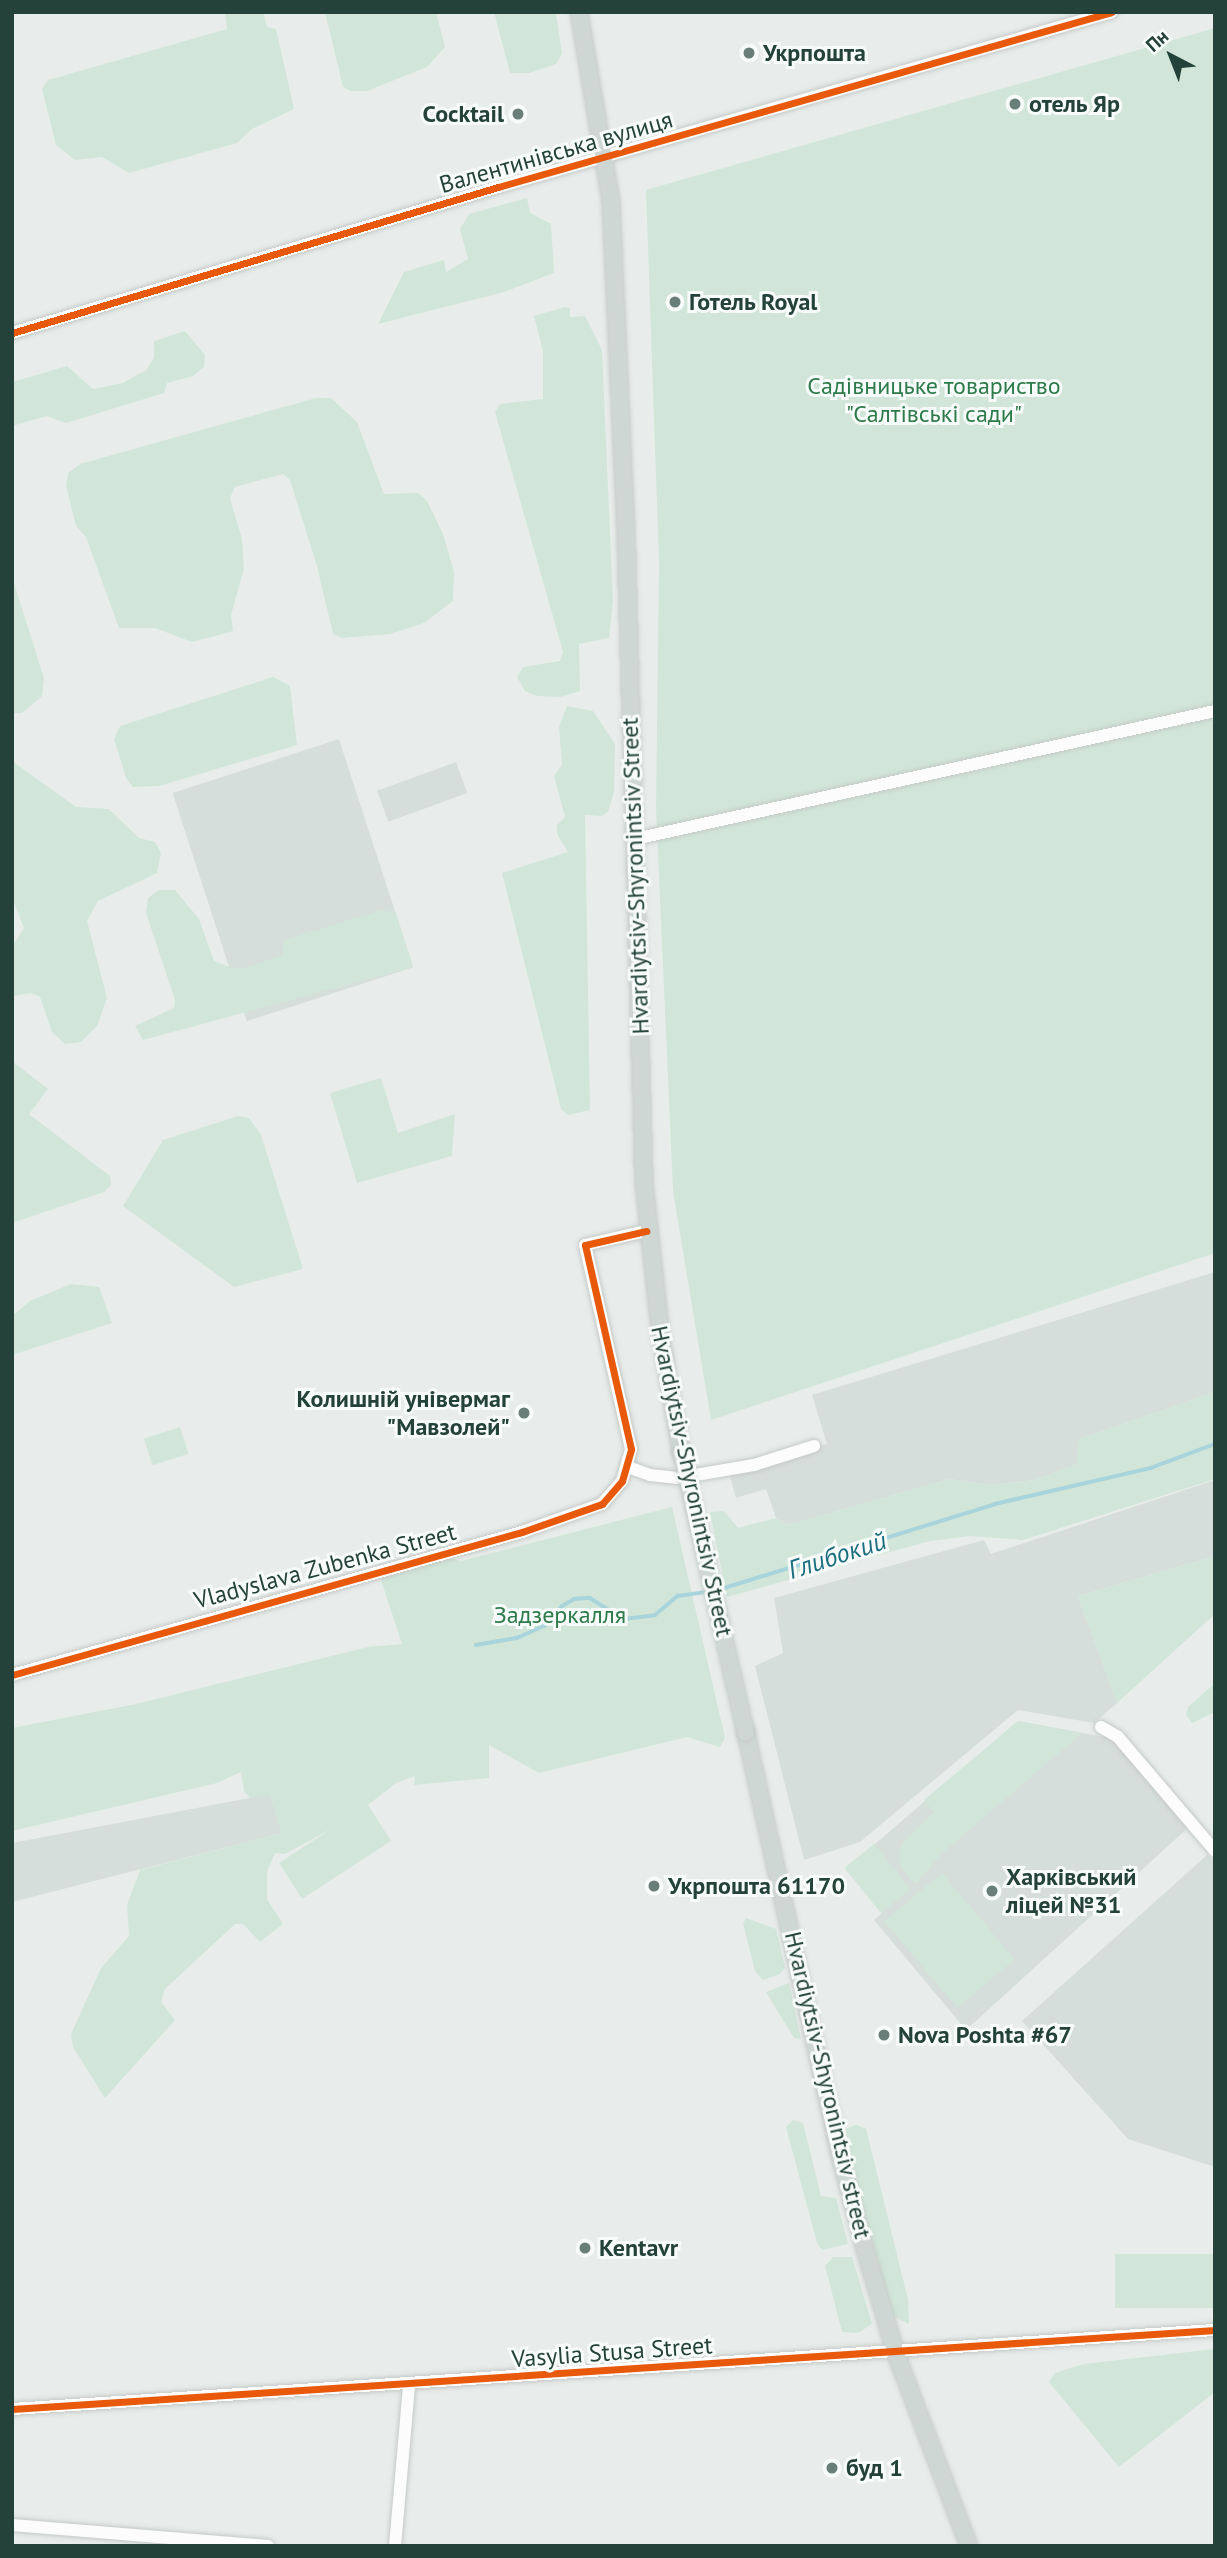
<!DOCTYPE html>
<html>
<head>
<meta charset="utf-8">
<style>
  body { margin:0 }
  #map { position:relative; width:1227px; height:2558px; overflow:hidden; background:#e8edeb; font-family:"PT Sans",sans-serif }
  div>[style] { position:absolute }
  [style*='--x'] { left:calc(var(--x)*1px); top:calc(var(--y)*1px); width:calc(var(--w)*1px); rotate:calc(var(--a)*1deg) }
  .built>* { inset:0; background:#d6dedb; transform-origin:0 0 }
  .green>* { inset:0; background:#d1e6d8; transform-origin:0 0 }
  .stream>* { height:3.5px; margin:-1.75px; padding:0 1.75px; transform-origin:1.75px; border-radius:1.75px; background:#a9d4db }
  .roads { filter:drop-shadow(0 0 2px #c5cac8) drop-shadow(0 0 2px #c5cac8) }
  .minor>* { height:12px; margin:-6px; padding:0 6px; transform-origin:6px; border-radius:6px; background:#fcfcfc }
  .major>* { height:16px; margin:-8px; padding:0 8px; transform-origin:8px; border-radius:8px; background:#cfd7d5 }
  .bridges { filter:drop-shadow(0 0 2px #c3ccc9) drop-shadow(0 0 2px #c3ccc9) }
  .major-bridge>* { height:16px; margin:-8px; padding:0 8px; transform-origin:8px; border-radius:8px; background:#cfd7d5 }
  .cycleway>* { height:7px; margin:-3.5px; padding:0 3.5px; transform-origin:3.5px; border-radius:3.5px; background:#e8590c }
  .dots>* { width:19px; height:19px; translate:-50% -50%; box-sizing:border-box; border:4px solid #f7fbf9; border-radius:50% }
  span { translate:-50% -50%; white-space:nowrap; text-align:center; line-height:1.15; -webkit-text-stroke:6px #f7fbf9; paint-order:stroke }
  .poi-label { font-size:24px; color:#24423a; font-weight:700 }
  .left { translate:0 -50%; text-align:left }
  .right { translate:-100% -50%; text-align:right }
  .street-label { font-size:24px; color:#24423a }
  .park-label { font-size:24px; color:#2d7a4b }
  .water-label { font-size:26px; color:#1c6f80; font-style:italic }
  .frame { position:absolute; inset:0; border:14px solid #24423a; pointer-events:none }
  .north { position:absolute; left:1136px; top:21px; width:70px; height:70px; -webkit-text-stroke:5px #f7fbf9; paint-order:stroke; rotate:318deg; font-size:19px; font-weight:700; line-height:28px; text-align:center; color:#24423a }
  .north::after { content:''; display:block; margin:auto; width:24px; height:32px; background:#24423a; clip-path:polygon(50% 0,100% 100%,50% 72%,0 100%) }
</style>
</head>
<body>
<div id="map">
  <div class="built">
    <i style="left:339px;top:739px;width:240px;height:175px;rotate:72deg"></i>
    <i style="left:456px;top:762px;width:33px;height:84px;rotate:70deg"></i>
    <i style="clip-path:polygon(1215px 1272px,1215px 1392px,1079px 1439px,1078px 1464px,1034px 1480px,991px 1485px,949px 1479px,788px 1525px,776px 1518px,766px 1489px,736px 1498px,729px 1473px,827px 1444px,812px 1395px)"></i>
    <i style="clip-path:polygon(1215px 1480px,1215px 1556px,1078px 1596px,1117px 1703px,1094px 1723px,1018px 1710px,860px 1842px,804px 1860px,755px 1666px,783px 1653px,774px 1598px,984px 1540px,991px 1554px)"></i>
    <i style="clip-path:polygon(1018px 1721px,1110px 1738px,1190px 1826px,966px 2030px,874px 1920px,882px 1913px,846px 1869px)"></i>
    <i style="clip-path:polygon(270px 1794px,282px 1833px,12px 1902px,12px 1843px)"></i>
    <i style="clip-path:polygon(1207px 1855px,1215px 1863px,1215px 2167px,1128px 2139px,1022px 2021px)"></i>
  </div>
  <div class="green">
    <i style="clip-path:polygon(225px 12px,263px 12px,267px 27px,276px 29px,294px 109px,252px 129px,237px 143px,129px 173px,102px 157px,75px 160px,56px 145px,42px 89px,48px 80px,227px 29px)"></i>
    <i style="clip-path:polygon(325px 12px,436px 12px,445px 47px,427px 67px,367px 91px,351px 91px,343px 87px)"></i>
    <i style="clip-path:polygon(494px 12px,556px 12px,562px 54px,556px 64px,529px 73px,510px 73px)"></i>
    <i style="clip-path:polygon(1215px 28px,1215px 1253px,711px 1420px,673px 1191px,656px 808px,659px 562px,646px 190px)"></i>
    <i style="clip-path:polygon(527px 198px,530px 213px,551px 224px,554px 273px,504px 292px,378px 324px,404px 272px,444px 260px,446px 272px,468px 259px,460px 229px,469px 214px)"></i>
    <i style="clip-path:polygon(565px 307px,570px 308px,570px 317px,585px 316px,602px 350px,613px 601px,609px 638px,579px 644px,580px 691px,560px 697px,537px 696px,525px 691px,517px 677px,523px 667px,560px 661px,563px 652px,495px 412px,500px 404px,543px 399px,543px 351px,534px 316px)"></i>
    <i style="clip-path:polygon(185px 331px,205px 355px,204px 367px,193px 376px,167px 383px,164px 393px,66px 423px,47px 416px,12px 426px,12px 382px,67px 366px,93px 389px,123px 383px,146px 370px,154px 358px,154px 341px)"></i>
    <i style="clip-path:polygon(316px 398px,331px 398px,357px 422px,384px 494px,418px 493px,427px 501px,443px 534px,454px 572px,453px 601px,424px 623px,390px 634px,342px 638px,333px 634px,317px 566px,290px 480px,283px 474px,235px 487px,230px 498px,242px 539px,244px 569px,231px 615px,233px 631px,192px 642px,155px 628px,119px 628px,86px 537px,76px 526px,66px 486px,68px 473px,80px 464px)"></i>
    <i style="clip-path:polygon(12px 577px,44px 678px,42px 696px,22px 713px,12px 713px)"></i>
    <i style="clip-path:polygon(273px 677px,290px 686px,297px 745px,159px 786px,133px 787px,126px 778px,114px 739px,120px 726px)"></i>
    <i style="clip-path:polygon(567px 706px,593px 711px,615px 744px,614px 792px,608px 812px,602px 816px,585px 815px,590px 1110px,568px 1115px,561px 1109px,502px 873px,568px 852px,557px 834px,557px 825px,565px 817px,554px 776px,562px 765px,559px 727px)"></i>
    <i style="clip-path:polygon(12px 761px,76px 807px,109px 809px,139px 838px,155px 842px,161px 853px,157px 873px,98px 901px,87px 921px,107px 998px,97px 1026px,81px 1042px,65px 1044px,52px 1032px,40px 997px,31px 993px,12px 996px,12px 947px,24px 928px,12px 897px)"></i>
    <i style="clip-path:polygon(159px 890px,175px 890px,199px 919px,214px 961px,232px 968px,243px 969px,282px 955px,284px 940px,382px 910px,396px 913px,413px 967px,143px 1040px,135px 1026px,174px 1008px,175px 1000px,146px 913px,148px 898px)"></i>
    <i style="clip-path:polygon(12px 1061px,48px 1089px,29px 1114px,110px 1176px,111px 1185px,104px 1192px,12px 1223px)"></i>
    <i style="clip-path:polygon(381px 1078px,398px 1133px,455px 1114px,452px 1156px,357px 1183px,330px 1093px)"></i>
    <i style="clip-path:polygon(238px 1116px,249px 1118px,261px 1135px,303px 1269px,234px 1287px,123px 1206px,163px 1140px)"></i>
    <i style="clip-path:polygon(71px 1284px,99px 1287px,112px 1323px,12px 1355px,12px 1316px,30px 1301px)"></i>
    <i style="clip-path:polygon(1215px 1392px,1215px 1479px,1023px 1540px,970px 1536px,930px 1541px,727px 1597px,710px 1512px,724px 1511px,738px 1528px,776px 1518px,788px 1525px,949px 1479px,991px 1485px,1034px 1480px,1077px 1464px,1079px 1439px)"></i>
    <i style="left:180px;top:1427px;width:28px;height:38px;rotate:72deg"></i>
    <i style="clip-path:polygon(672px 1507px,725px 1738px,720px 1747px,687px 1737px,539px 1773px,489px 1745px,489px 1778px,414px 1785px,415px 1776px,396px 1783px,368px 1805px,391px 1841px,302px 1899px,279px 1863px,331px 1829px,285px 1854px,275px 1853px,267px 1872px,267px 1899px,283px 1924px,260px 1942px,243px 1924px,235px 1924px,165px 1989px,161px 2002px,175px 2020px,105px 2098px,73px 2047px,71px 2034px,101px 1968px,129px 1936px,127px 1905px,140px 1870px,282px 1833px,270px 1795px,250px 1798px,244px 1791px,241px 1772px,217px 1783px,12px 1831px,12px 1728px,136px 1704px,368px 1647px,402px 1644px,378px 1571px,438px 1555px,461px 1561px)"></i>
    <i style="clip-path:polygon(1215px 1556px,1215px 1614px,1117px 1703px,1078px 1596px)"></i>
    <i style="clip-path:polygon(1215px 1683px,1215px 1712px,1192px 1723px,1186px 1715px,1188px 1707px)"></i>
    <i style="clip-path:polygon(1018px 1721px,1082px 1733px,940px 1855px,915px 1884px,901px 1867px,899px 1854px,904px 1841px,934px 1812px,924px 1800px)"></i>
    <i style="left:874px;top:1844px;width:58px;height:38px;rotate:51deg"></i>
    <i style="left:942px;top:1873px;width:113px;height:75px;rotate:50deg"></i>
    <i style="clip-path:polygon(746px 1918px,776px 1929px,785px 1968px,780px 1974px,763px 1980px,755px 1971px,743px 1924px)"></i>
    <i style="clip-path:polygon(789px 1983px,801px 2039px,794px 2038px,766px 1992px)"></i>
    <i style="clip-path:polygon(793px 2120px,803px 2123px,821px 2196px,836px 2198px,848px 2244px,822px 2250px,817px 2243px,786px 2127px)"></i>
    <i style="clip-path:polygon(856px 2125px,866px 2129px,908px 2299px,909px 2324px,893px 2316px,843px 2137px,846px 2129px)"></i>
    <i style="left:1215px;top:2254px;width:54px;height:100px;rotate:90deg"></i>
    <i style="clip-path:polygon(833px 2257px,852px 2257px,872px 2324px,858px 2333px,842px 2332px,825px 2266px)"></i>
    <i style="clip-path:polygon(1215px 2349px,1215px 2392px,1119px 2467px,1049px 2382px,1055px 2373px,1084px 2364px)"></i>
  </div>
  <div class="stream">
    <i style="--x:718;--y:1590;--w:290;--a:-17.2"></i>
    <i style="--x:995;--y:1504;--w:160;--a:-13"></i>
    <i style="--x:1151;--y:1468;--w:68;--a:-20.6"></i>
    <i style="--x:476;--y:1645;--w:42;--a:-9.7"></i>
    <i style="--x:517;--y:1638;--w:35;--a:-24"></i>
    <i style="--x:549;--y:1624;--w:22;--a:-54"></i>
    <i style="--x:562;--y:1606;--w:14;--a:-30"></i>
    <i style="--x:574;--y:1599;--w:16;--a:-4"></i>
    <i style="--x:590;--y:1598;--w:40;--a:32"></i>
    <i style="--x:624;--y:1619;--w:31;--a:-7"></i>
    <i style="--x:655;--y:1615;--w:30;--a:-40"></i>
    <i style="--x:678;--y:1596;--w:29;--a:-8"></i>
  </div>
  <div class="roads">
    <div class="minor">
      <i style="--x:12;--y:333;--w:507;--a:-16.72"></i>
      <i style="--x:498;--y:187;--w:638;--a:-15.91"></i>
      <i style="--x:635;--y:839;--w:594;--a:-12.45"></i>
      <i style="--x:628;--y:1467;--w:23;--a:20"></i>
      <i style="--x:650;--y:1475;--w:28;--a:6"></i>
      <i style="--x:678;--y:1478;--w:77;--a:-9.7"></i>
      <i style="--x:754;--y:1465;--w:63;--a:-17.6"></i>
      <i style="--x:12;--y:1675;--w:530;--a:-15.66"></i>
      <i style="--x:522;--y:1532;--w:85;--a:-19.3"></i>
      <i style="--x:602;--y:1504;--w:30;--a:-49"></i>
      <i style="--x:622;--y:1481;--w:33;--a:-74"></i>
      <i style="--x:631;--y:1449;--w:209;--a:-102.7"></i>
      <i style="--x:585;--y:1245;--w:63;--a:-12.9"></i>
      <i style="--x:1101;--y:1727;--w:20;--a:30"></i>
      <i style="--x:1118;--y:1737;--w:150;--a:49.6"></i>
      <i style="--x:12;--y:2409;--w:1206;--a:-3.76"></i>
      <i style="--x:12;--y:2525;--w:257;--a:4.7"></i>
      <i style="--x:395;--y:2546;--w:162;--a:-85"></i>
    </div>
    <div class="major">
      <i style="--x:579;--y:12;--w:193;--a:80.4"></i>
      <i style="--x:611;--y:202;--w:330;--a:87.4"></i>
      <i style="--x:626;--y:532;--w:651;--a:88.42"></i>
      <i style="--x:644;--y:1183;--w:156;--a:83.7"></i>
      <i style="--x:661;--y:1338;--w:116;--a:80"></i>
      <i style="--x:746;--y:1733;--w:433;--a:77.5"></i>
      <i style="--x:840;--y:2156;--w:93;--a:75.1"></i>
      <i style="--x:864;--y:2246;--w:113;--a:73.5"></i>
      <i style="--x:896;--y:2354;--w:205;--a:69.2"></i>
    </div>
  </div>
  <div class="bridges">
    <div class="major-bridge">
      <i style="--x:681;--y:1452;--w:288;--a:77"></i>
    </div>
  </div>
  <div class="cycleway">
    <i style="--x:12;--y:333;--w:507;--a:-16.72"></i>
    <i style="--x:498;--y:187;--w:638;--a:-15.91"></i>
    <i style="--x:12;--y:1675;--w:530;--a:-15.66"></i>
    <i style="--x:522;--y:1532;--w:85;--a:-19.3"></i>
    <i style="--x:602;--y:1504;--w:30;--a:-49"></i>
    <i style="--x:622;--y:1481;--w:33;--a:-74"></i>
    <i style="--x:631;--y:1449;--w:209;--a:-102.7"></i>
    <i style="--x:585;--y:1245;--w:63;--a:-12.9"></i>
    <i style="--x:12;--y:2409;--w:1206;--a:-3.76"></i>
  </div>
  <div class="dots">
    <i style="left:749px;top:53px;background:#697e78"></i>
    <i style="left:1015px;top:104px;background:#697e78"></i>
    <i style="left:518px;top:114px;background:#697e78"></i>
    <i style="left:675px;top:302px;background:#697e78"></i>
    <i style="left:524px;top:1413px;background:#697e78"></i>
    <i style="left:654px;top:1886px;background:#697e78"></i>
    <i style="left:992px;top:1891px;background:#697e78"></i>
    <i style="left:884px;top:2035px;background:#697e78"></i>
    <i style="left:585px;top:2248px;background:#697e78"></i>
    <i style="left:832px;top:2468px;background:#697e78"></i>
  </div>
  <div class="poi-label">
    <span class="left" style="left:763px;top:53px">Укрпошта</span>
    <span class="left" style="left:1029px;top:104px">отель Яр</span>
    <span class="right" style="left:504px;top:114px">Cocktail</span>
    <span class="left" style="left:689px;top:302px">Готель Royal</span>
    <span class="right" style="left:510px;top:1413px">Колишній універмаг<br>"Мавзолей"</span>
    <span class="left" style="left:1006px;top:1891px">Харківський<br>ліцей №31</span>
    <span class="left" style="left:668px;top:1886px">Укрпошта 61170</span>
    <span class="left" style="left:898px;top:2035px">Nova Poshta #67</span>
    <span class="left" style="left:599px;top:2248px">Kentavr</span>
    <span class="left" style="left:846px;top:2468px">буд 1</span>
  </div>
  <div class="street-label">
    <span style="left:556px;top:152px;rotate:-16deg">Валентинівська вулиця</span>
    <span style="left:635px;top:876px;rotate:-92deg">Hvardiytsiv-Shyronintsiv Street</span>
    <span style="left:692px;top:1481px;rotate:78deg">Hvardiytsiv-Shyronintsiv Street</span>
    <span style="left:325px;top:1566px;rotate:-15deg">Vladyslava Zubenka Street</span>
    <span style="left:828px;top:2085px;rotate:77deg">Hvardiytsiv-Shyronintsiv street</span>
    <span style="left:612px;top:2352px;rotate:-4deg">Vasylia Stusa Street</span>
  </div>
  <div class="park-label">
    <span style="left:934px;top:400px">Садівницьке товариство<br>"Салтівські сади"</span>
    <span style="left:560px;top:1615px">Задзеркалля</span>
  </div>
  <div class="water-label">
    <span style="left:837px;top:1555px;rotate:-18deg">Глибокий</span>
  </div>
  <div class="frame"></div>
  <div class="north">Пн</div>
</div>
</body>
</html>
